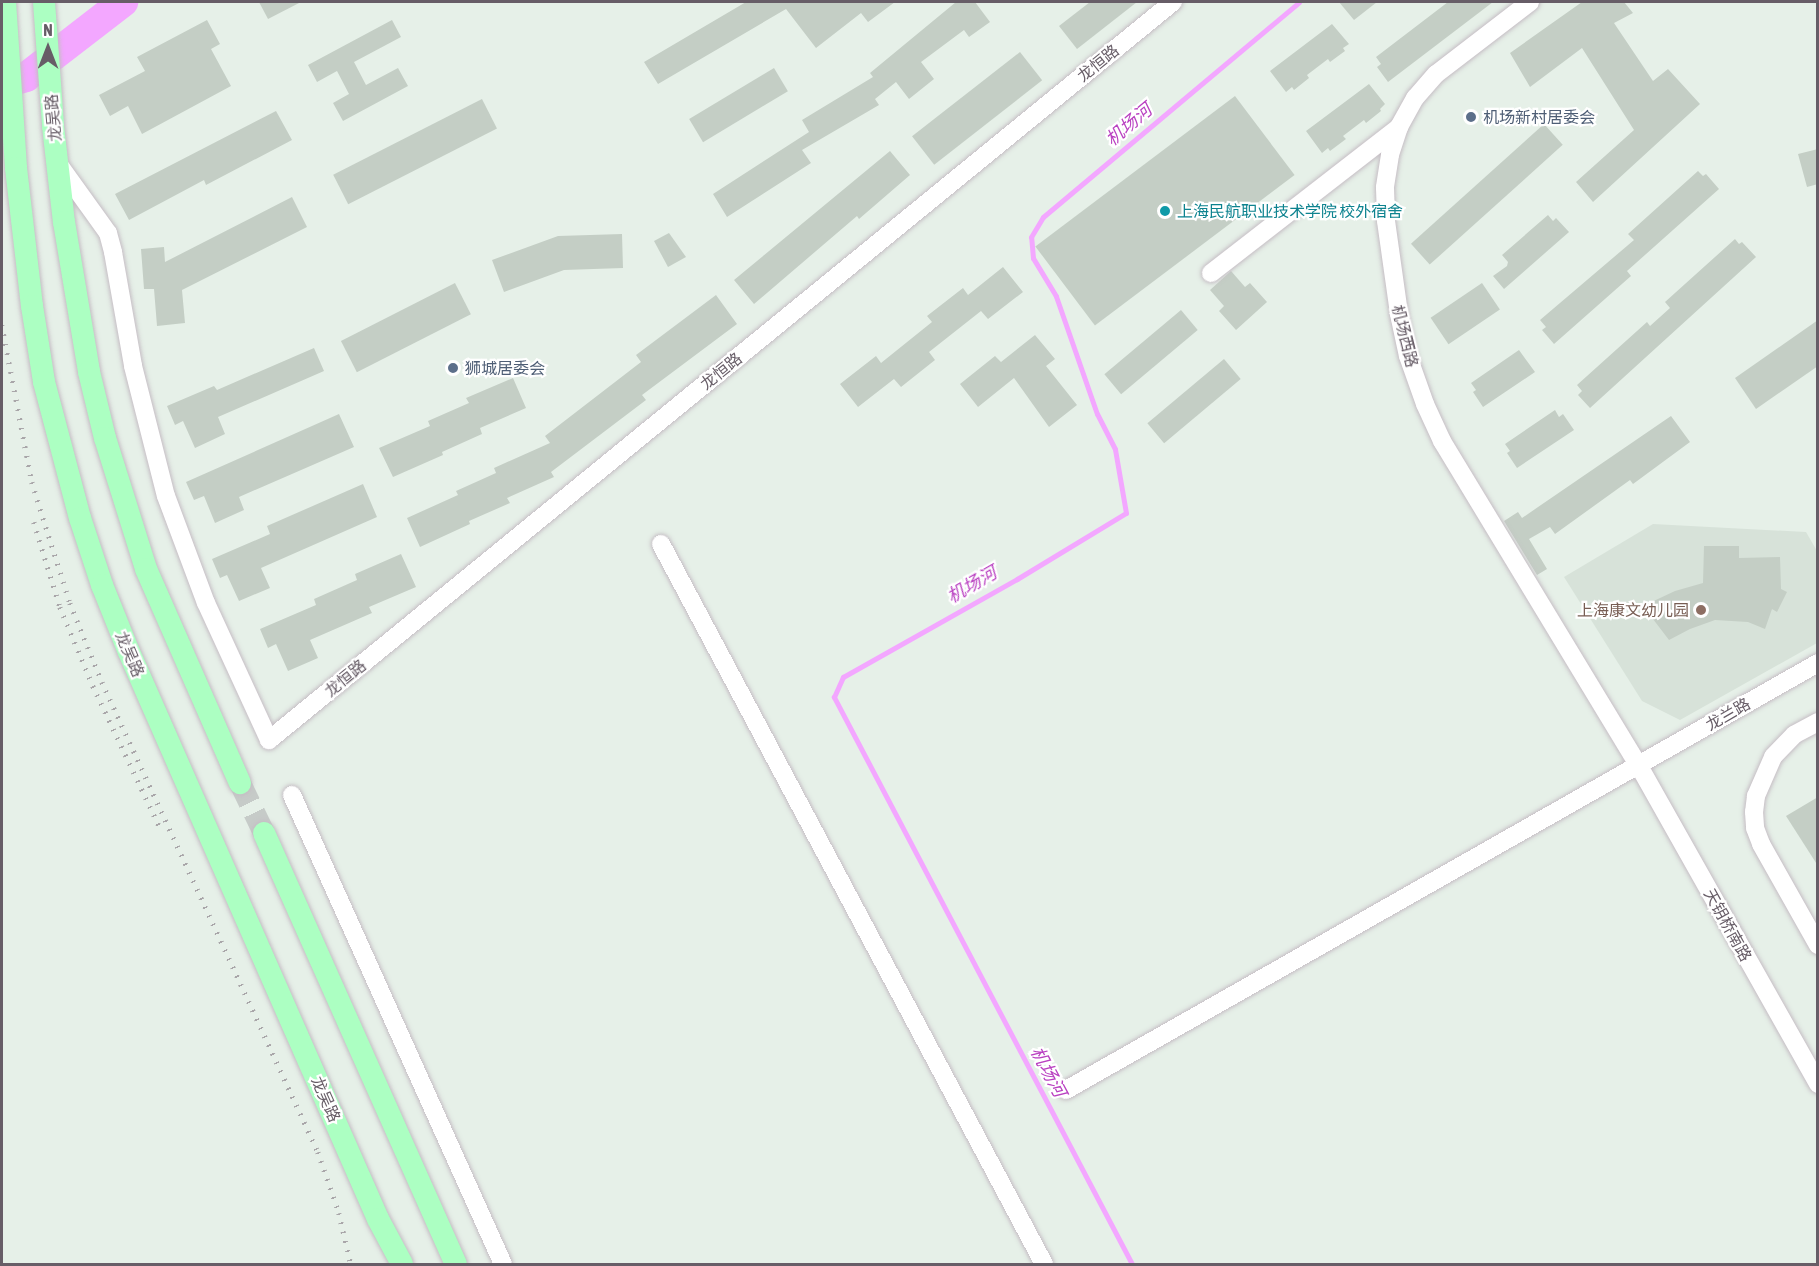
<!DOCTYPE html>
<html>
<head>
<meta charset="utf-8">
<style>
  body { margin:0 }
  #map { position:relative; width:1819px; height:1266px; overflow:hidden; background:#e6f0e8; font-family:"Asap Condensed","Noto Sans SC",sans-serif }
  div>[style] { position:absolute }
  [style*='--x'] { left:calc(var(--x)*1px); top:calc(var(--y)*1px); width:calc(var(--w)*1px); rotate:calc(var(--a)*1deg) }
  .education>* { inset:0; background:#d7e2d9 }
  .stream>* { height:5px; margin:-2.5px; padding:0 2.5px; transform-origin:2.5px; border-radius:2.5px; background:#f3a7ff }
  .river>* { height:30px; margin:-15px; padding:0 15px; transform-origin:15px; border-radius:15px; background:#f3a7ff }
  .building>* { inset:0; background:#c4cec5; transform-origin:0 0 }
  .major-tunnel>* { height:22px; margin-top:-11px; transform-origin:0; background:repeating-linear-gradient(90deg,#c6cbc8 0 22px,transparent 0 33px) }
  .roads { filter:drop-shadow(0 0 2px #c5bdc4) drop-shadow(0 0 2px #c5bdc4) }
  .minor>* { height:18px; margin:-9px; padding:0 9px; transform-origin:9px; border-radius:9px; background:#fff }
  .major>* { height:22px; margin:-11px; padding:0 11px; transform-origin:11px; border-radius:11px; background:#acffc2 }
  .rail>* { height:4.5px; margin-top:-2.25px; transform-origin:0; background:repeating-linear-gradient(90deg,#a9a6a9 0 1.5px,transparent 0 9.5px) }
  .dots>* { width:16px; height:16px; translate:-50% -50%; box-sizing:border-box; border:3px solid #fff; border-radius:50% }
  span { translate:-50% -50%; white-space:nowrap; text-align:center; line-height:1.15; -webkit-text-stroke:4.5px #fff; paint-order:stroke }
  .street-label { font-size:16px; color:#675d67 }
  .service-label { font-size:16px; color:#4e5e75 }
  .left { translate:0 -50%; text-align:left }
  .culture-label { font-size:16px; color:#0d838f }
  .education-label { font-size:16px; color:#785e54 }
  .right { translate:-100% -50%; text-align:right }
  .water-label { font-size:18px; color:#b940c1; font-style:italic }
  .frame { position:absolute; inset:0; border:3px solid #675d67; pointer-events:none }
  .north { position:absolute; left:18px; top:18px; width:60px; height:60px; -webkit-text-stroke:4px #fff; paint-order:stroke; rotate:0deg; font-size:16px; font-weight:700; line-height:24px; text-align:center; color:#675d67 }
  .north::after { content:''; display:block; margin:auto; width:21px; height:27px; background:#675d67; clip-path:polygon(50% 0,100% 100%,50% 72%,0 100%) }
</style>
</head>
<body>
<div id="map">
  <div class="education">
    <i style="clip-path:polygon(1653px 524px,1806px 532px,1817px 551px,1817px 643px,1680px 720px,1642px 701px,1564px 577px)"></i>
  </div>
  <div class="stream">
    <i style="--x:1132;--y:1264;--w:641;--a:-117.73"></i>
    <i style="--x:834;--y:697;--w:22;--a:-66"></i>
    <i style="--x:843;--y:677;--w:200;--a:-29.4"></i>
    <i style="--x:1017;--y:579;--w:127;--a:-31.2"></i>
    <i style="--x:1126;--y:513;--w:65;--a:-99.8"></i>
    <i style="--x:1115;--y:449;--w:39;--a:-117"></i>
    <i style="--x:1097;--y:414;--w:125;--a:-109.2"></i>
    <i style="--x:1056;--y:296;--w:44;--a:-121.2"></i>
    <i style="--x:1033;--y:258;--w:21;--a:-95"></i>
    <i style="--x:1031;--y:237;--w:23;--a:-59"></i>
    <i style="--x:1043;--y:217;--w:334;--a:-40"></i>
  </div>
  <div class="river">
    <i style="--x:2;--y:84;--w:25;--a:-16"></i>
    <i style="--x:26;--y:77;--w:123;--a:-37.7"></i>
  </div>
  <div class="building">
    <i style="clip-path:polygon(259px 2px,301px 2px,268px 19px)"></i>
    <i style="clip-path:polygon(746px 2px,895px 2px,868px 22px,861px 13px,816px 48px,786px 9px,658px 84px,644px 62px)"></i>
    <i style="clip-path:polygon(956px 2px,975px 2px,990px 22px,969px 37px,964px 30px,921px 62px,934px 79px,909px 99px,896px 82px,875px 99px,879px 105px,802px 150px,811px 163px,727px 217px,713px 194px,809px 132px,802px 120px,873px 77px,870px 73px)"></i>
    <i style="clip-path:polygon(1090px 2px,1137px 2px,1077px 49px,1059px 26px)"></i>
    <i style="clip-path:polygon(1339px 2px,1377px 2px,1354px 20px)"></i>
    <i style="clip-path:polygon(1448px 2px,1493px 2px,1388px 82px,1377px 67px,1381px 64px,1376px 57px)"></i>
    <i style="clip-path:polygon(1582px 2px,1624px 2px,1633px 13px,1614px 23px,1653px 81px,1668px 69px,1700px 104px,1593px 202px,1576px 182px,1634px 130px,1582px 48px,1530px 87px,1510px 53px)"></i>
    <i style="clip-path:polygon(207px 20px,220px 44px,211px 49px,231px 86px,142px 134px,128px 106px,110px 116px,99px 95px,145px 71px,137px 57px)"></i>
    <i style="clip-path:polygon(392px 20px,401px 37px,354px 62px,366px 85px,398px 68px,408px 86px,343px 121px,333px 103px,349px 94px,337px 71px,317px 82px,308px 65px)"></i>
    <i style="clip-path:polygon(1332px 24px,1349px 44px,1343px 48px,1345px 51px,1330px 62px,1328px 59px,1307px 75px,1309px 78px,1294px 90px,1292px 87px,1286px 92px,1270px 71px)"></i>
    <i style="left:1020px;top:52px;width:36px;height:137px;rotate:52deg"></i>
    <i style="left:774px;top:68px;width:27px;height:99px;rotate:59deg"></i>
    <i style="clip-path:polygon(1369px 84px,1385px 104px,1380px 109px,1381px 111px,1366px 123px,1364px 120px,1343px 136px,1346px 139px,1330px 151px,1328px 148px,1322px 153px,1306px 131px)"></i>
    <i style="left:1235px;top:96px;width:99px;height:250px;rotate:53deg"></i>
    <i style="left:482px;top:99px;width:33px;height:167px;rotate:63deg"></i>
    <i style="clip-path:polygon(276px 111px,292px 140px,206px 185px,204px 180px,129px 220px,115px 194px)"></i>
    <i style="left:1544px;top:124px;width:28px;height:179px;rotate:48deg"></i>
    <i style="clip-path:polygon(1818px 149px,1818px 184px,1807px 187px,1798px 154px)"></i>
    <i style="clip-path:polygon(890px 151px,910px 175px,859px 219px,857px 216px,754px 304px,734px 280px)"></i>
    <i style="clip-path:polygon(1698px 171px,1703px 176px,1706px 174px,1719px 189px,1627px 271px,1631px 276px,1554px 344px,1542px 330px,1546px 327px,1540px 320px,1634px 240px,1628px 234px)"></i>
    <i style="clip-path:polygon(292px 197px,307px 227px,182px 290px,185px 323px,157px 326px,154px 289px,144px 289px,141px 249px,164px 247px,165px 262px)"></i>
    <i style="clip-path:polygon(1548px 215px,1553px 221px,1556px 218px,1569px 232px,1504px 289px,1493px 276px,1507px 266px,1508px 262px,1502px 255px)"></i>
    <i style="clip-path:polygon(669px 233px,686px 257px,668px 267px,654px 241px)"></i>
    <i style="clip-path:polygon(622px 234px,623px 268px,564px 270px,504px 292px,492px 260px,558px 236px)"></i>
    <i style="clip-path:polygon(1735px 239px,1739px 244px,1742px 242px,1756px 257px,1590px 408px,1578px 395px,1582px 391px,1577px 385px,1647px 322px,1650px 326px,1670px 308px,1665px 302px)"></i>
    <i style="clip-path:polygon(1003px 267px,1023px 292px,988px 319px,981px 311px,929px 352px,935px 360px,901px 387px,894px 379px,858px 407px,840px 384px,876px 356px,881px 363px,932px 322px,927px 316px,963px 288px,968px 295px)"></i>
    <i style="clip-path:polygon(1231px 271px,1245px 287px,1250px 283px,1267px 302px,1236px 330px,1219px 311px,1224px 306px,1210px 290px)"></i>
    <i style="left:455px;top:283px;width:35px;height:128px;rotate:63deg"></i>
    <i style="left:1482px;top:283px;width:32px;height:62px;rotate:56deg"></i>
    <i style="clip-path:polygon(716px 295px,737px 324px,642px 395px,646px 400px,551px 472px,554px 477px,507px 498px,510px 503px,469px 521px,470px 524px,420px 547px,407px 518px,458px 495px,456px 491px,496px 473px,494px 468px,550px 443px,545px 436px,641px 362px,636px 355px)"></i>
    <i style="left:1181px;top:310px;width:26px;height:100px;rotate:50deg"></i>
    <i style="clip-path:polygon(1818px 320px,1818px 366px,1756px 409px,1735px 378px)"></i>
    <i style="clip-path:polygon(1035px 335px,1055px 359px,1046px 366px,1077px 405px,1049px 427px,1014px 378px,978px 407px,960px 384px,995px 356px,1001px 362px)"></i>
    <i style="clip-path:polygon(314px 348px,324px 371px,218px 417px,225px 434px,195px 448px,183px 421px,175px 425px,167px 406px,214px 386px,217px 390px)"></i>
    <i style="clip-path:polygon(1519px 350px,1535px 372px,1483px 407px,1473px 392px,1476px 390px,1471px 383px)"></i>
    <i style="left:1224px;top:359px;width:26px;height:100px;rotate:50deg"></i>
    <i style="clip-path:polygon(513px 378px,526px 408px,480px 428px,482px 434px,442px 452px,443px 455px,393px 477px,379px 448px,430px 426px,428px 421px,469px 403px,466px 398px)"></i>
    <i style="clip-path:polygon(1555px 410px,1559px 417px,1563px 414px,1574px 430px,1517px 468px,1507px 453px,1510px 451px,1505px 444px)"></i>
    <i style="clip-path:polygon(339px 414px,354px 447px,239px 497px,244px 510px,215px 523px,204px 496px,194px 500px,186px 482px)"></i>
    <i style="clip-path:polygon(1671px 416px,1690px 442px,1633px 484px,1630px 480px,1555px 534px,1550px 527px,1529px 539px,1547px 569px,1537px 575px,1504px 521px,1518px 512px,1522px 518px)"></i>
    <i style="clip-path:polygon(363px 484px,377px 517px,261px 568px,270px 588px,239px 601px,227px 575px,220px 578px,212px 559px,270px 534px,267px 526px)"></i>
    <i style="clip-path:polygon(1704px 546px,1739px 546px,1739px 558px,1780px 557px,1781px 589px,1787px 592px,1777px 612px,1772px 609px,1765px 629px,1748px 622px,1715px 620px,1690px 629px,1669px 640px,1643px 606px,1675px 591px,1703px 583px)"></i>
    <i style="clip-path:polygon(401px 554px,416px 587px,369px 607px,372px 613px,310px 640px,318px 658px,288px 671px,276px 644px,268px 648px,260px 629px,316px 605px,314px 599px,357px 580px,355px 574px)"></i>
    <i style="clip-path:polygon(1818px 797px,1818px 866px,1786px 816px)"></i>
  </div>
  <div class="major-tunnel">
    <i style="--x:240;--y:783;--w:55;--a:64.4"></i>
  </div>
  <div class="roads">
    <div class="minor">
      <i style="--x:1530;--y:2;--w:118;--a:142.5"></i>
      <i style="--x:1436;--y:74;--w:32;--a:131"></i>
      <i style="--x:1415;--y:98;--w:33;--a:119"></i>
      <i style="--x:1399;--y:127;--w:29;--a:108"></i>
      <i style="--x:1390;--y:155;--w:33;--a:99"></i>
      <i style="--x:1385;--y:188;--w:33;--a:88"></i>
      <i style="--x:1386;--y:221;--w:94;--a:82"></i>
      <i style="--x:1399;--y:314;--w:43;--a:77.9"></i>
      <i style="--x:1408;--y:356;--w:51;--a:70.5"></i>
      <i style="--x:1425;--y:404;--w:41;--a:65.3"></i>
      <i style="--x:1442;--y:441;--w:380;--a:58.8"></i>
      <i style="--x:1639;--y:766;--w:365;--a:60.6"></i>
      <i style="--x:57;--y:162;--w:87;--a:54.3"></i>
      <i style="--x:108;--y:233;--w:20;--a:75"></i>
      <i style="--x:113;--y:252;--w:116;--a:80"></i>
      <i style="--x:133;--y:366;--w:134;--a:75.8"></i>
      <i style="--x:166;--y:496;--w:114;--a:69.5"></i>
      <i style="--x:206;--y:603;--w:151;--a:65.3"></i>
      <i style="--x:269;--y:740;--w:1167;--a:-39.23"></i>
      <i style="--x:1211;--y:273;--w:238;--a:-37.8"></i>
      <i style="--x:661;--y:544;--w:816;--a:61.99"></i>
      <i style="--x:1818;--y:722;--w:27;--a:152"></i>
      <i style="--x:1794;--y:735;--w:30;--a:134"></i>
      <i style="--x:1773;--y:757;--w:43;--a:113.6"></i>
      <i style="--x:1756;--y:796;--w:16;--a:97"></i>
      <i style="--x:1754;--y:812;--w:16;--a:86"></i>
      <i style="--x:1755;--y:828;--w:17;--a:69"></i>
      <i style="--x:1761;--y:844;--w:116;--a:60.6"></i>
      <i style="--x:292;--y:795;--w:514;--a:65.78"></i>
      <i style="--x:1066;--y:1090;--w:865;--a:-29.59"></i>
    </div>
    <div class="major">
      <i style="--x:5;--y:2;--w:166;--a:86.2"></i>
      <i style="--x:16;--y:168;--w:139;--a:83.4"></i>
      <i style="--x:32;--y:306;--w:77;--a:81"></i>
      <i style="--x:44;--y:382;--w:141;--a:75.2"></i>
      <i style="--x:80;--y:518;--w:71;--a:71.8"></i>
      <i style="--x:102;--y:585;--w:72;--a:68.1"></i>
      <i style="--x:129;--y:652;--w:619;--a:66.29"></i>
      <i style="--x:378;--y:1219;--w:51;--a:61.9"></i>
      <i style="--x:44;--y:2;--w:124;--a:85.8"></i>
      <i style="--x:53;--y:126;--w:97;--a:83.5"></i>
      <i style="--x:64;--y:222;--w:152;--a:80.5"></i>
      <i style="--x:89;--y:372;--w:68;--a:76.4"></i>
      <i style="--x:105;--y:438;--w:137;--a:72.6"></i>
      <i style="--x:146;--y:569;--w:234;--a:66.3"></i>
      <i style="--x:264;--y:833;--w:472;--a:66"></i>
    </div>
  </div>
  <div class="rail">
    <i style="--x:2;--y:325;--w:160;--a:79.2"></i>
    <i style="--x:32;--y:482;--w:127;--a:72.6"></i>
    <i style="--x:70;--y:603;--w:85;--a:67.9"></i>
    <i style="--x:102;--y:682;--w:517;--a:65.32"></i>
    <i style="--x:318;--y:1152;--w:65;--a:71"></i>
    <i style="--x:339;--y:1213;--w:52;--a:76.8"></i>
    <i style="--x:34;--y:522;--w:89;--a:73"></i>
    <i style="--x:60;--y:607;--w:86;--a:67.3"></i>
    <i style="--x:93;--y:686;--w:161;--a:64.7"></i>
  </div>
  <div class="dots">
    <i style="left:1471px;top:117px;background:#5c6f8a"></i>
    <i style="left:1165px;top:211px;background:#0f9aa8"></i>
    <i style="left:453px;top:368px;background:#5c6f8a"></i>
    <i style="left:1701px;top:610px;background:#8d6e63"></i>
  </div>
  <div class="street-label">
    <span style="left:1098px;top:63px;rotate:-39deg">龙恒路</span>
    <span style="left:53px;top:118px;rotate:-95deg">龙吴路</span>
    <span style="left:1405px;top:336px;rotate:76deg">机场西路</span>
    <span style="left:721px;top:371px;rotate:-39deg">龙恒路</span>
    <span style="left:130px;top:654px;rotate:67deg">龙吴路</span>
    <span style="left:345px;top:678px;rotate:-39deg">龙恒路</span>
    <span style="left:1728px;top:714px;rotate:-30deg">龙兰路</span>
    <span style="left:1728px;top:925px;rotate:61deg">天钥桥南路</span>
    <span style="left:326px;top:1099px;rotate:66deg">龙吴路</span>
  </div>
  <div class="service-label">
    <span class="left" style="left:1483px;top:117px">机场新村居委会</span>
    <span class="left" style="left:465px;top:368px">狮城居委会</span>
  </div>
  <div class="culture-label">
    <span class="left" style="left:1177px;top:211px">上海民航职业技术学院 校外宿舍</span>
  </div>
  <div class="education-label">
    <span class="right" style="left:1689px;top:610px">上海康文幼儿园</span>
  </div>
  <div class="water-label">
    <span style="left:1129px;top:125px;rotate:-40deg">机场河</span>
    <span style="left:972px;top:585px;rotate:-30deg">机场河</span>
    <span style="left:1048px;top:1072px;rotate:62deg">机场河</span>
  </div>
  <div class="frame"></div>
  <div class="north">N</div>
</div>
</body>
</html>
